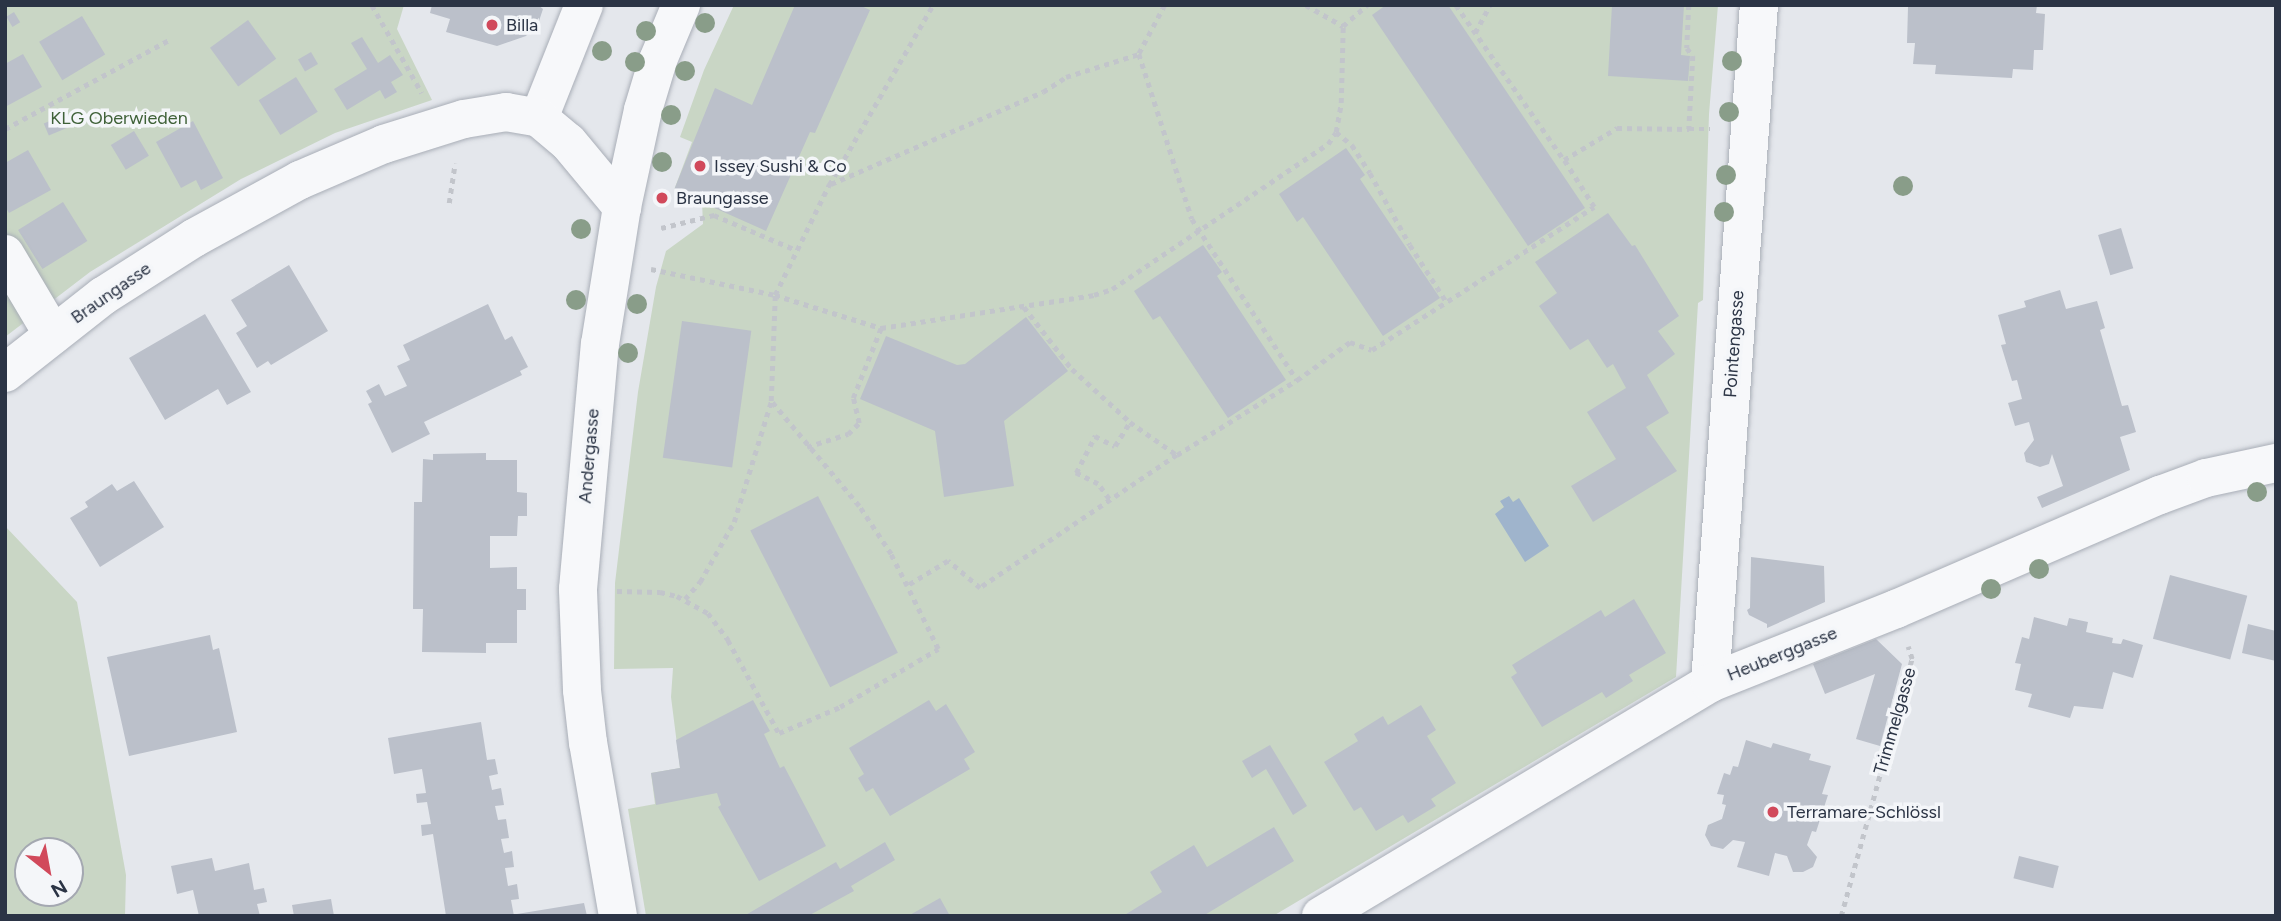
<!DOCTYPE html>
<html>
<head>
<meta charset="utf-8">
<style>
  body { margin:0 }
  #map { position:relative; width:2281px; height:921px; overflow:hidden; background:#e4e7ec; font-family:Figtree,sans-serif }
  div>[style] { position:absolute }
  [style*='--x'] { left:calc(var(--x)*1px); top:calc(var(--y)*1px); width:calc(var(--w)*1px); rotate:calc(var(--a)*1deg) }
  .green>* { inset:0; background:#c9d6c5 }
  .water>* { inset:0; background:#9fb4cc }
  .building>* { inset:0; background:#bbc0ca; transform-origin:0 0 }
  .path>* { height:4.5px; margin-top:-2.25px; transform-origin:0; background:repeating-linear-gradient(90deg,#c2c5cb 0 5px,transparent 0 10px) }
  .roads { filter:drop-shadow(0 0 2px #a9aeb7) drop-shadow(0 0 2px #a9aeb7) }
  .minor>* { height:38px; margin:-19px; padding:0 19px; transform-origin:19px; border-radius:19px; background:#f7f8fa }
  .trees>* { width:20px; height:20px; margin:-10px; border-radius:50%; background:#899d89 }
  .dots>* { width:19px; height:19px; translate:-50% -50%; box-sizing:border-box; border:4px solid #f4f6f9; border-radius:50% }
  span { translate:-50% -50%; white-space:nowrap; text-align:center; line-height:1.15; -webkit-text-stroke:7px #f4f6f9; paint-order:stroke }
  .poi-label { font-size:18px; color:#2b3445 }
  .left { translate:0 -50%; text-align:left }
  .park-label { font-size:18px; color:#3f6138 }
  .street-label { font-size:18px; color:#2b3445 }
  .frame { position:absolute; inset:0; border:7px solid #2b3445; pointer-events:none }
  .north { position:absolute; left:14px; top:837px; width:70px; height:70px; box-sizing:border-box; background:#f4f6f9; border:2px solid #a4a8b1; border-radius:50%; rotate:149deg; font-size:19px; font-weight:700; line-height:28px; text-align:center; color:#2b3445 }
  .north::after { content:''; display:block; margin:auto; width:24px; height:32px; background:#d1495b; clip-path:polygon(50% 0,100% 100%,50% 72%,0 100%) }
</style>
</head>
<body>
<div id="map">
  <div class="green">
    <i style="clip-path:polygon(5px 5px,404px 5px,397px 29px,432px 100px,335px 133px,241px 179px,90px 272px,5px 337px)"></i>
    <i style="clip-path:polygon(734px 5px,1718px 5px,1709px 114px,1703px 300px,1698px 303px,1676px 677px,1273px 916px,646px 916px,628px 809px,655px 804px,651px 773px,680px 768px,671px 697px,673px 668px,614px 669px,615px 583px,638px 392px,656px 287px,666px 251px,703px 224px,702px 202px,674px 190px,692px 142px,680px 137px,704px 70px)"></i>
    <i style="clip-path:polygon(evenodd,5px 526px,77px 602px,126px 875px,125px 916px,5px 916px,5px 526px,70px 851px,70px 893px,28px 893px,28px 851px,70px 851px)"></i>
  </div>
  <div class="water">
    <i style="clip-path:polygon(1509px 496px,1513px 502px,1519px 498px,1549px 546px,1525px 562px,1495px 514px,1504px 507px,1500px 501px)"></i>
  </div>
  <div class="building">
    <i style="clip-path:polygon(432px 5px,538px 5px,543px 9px,539px 21px,526px 36px,497px 46px,446px 32px,450px 19px,430px 13px)"></i>
    <i style="clip-path:polygon(795px 5px,859px 5px,870px 10px,815px 133px,810px 132px,766px 231px,674px 190px,715px 88px,752px 105px)"></i>
    <i style="clip-path:polygon(1386px 5px,1448px 5px,1585px 208px,1528px 246px,1372px 15px)"></i>
    <i style="clip-path:polygon(1612px 5px,1684px 5px,1681px 55px,1690px 56px,1688px 81px,1608px 76px)"></i>
    <i style="clip-path:polygon(1917px 5px,2037px 5px,2036px 13px,2045px 14px,2043px 50px,2034px 50px,2033px 70px,2013px 69px,2012px 78px,1935px 74px,1936px 65px,1913px 64px,1915px 43px,1907px 43px,1908px 7px)"></i>
    <i style="left:14px;top:12px;width:12px;height:9px;rotate:59deg"></i>
    <i style="left:82px;top:16px;width:45px;height:50px;rotate:59deg"></i>
    <i style="left:248px;top:20px;width:48px;height:47px;rotate:54deg"></i>
    <i style="clip-path:polygon(362px 37px,378px 63px,390px 55px,403px 75px,391px 82px,397px 92px,385px 99px,380px 90px,347px 110px,334px 89px,367px 69px,351px 43px)"></i>
    <i style="left:311px;top:52px;width:14px;height:15px;rotate:60deg"></i>
    <i style="clip-path:polygon(23px 54px,42px 87px,5px 107px,5px 64px)"></i>
    <i style="left:296px;top:77px;width:41px;height:44px;rotate:58deg"></i>
    <i style="left:64px;top:115px;width:13px;height:22px;rotate:67deg"></i>
    <i style="clip-path:polygon(193px 121px,223px 178px,201px 190px,196px 180px,181px 188px,156px 142px)"></i>
    <i style="left:134px;top:131px;width:29px;height:27px;rotate:59deg"></i>
    <i style="clip-path:polygon(1346px 148px,1365px 175px,1360px 179px,1440px 298px,1383px 336px,1303px 217px,1297px 222px,1279px 194px)"></i>
    <i style="clip-path:polygon(28px 150px,51px 190px,9px 213px,5px 206px,5px 163px)"></i>
    <i style="left:63px;top:202px;width:46px;height:53px;rotate:58deg"></i>
    <i style="clip-path:polygon(1608px 213px,1632px 246px,1635px 245px,1679px 316px,1658px 331px,1675px 354px,1647px 375px,1669px 413px,1646px 427px,1677px 471px,1593px 522px,1571px 486px,1616px 459px,1587px 412px,1626px 388px,1613px 364px,1607px 368px,1588px 339px,1570px 350px,1539px 306px,1557px 293px,1535px 262px)"></i>
    <i style="left:2121px;top:228px;width:42px;height:24px;rotate:73deg"></i>
    <i style="clip-path:polygon(1203px 245px,1222px 272px,1217px 276px,1286px 380px,1228px 418px,1160px 316px,1153px 320px,1134px 291px)"></i>
    <i style="clip-path:polygon(289px 265px,328px 331px,271px 365px,268px 361px,257px 368px,236px 333px,247px 326px,231px 300px)"></i>
    <i style="clip-path:polygon(2060px 290px,2066px 309px,2097px 301px,2105px 328px,2100px 330px,2122px 406px,2128px 405px,2136px 432px,2120px 437px,2130px 470px,2042px 508px,2037px 497px,2063px 486px,2052px 454px,2049px 464px,2040px 467px,2026px 462px,2024px 453px,2034px 440px,2029px 422px,2015px 426px,2008px 403px,2022px 399px,2017px 380px,2012px 381px,2001px 345px,2006px 344px,1998px 315px,2026px 307px,2024px 301px)"></i>
    <i style="clip-path:polygon(488px 304px,505px 340px,512px 336px,528px 367px,520px 371px,522px 375px,424px 422px,430px 434px,392px 453px,368px 404px,372px 402px,366px 391px,379px 384px,385px 396px,407px 386px,397px 366px,410px 360px,403px 345px)"></i>
    <i style="clip-path:polygon(205px 314px,251px 392px,227px 405px,218px 389px,165px 420px,129px 358px)"></i>
    <i style="clip-path:polygon(1026px 317px,1068px 371px,1004px 421px,1014px 486px,944px 497px,935px 431px,860px 399px,886px 336px,957px 365px,965px 364px)"></i>
    <i style="left:682px;top:321px;width:70px;height:138px;rotate:8deg"></i>
    <i style="clip-path:polygon(486px 453px,486px 460px,517px 460px,517px 492px,527px 493px,527px 516px,518px 516px,517px 536px,490px 536px,490px 568px,517px 567px,517px 589px,526px 589px,526px 610px,517px 610px,517px 643px,486px 643px,486px 653px,422px 652px,423px 609px,413px 609px,414px 502px,422px 502px,423px 459px,433px 460px,433px 454px)"></i>
    <i style="clip-path:polygon(134px 481px,164px 527px,100px 567px,70px 518px,88px 507px,85px 502px,112px 484px,117px 491px)"></i>
    <i style="left:818px;top:496px;width:176px;height:76px;rotate:63deg"></i>
    <i style="clip-path:polygon(1751px 557px,1824px 566px,1825px 602px,1767px 628px,1767px 624px,1749px 615px,1747px 610px,1750px 608px)"></i>
    <i style="left:2170px;top:575px;width:80px;height:66px;rotate:15deg"></i>
    <i style="clip-path:polygon(1634px 599px,1666px 653px,1629px 675px,1633px 681px,1606px 698px,1602px 692px,1542px 727px,1511px 677px,1517px 673px,1512px 665px,1601px 610px,1605px 617px)"></i>
    <i style="clip-path:polygon(2034px 617px,2067px 626px,2069px 618px,2088px 622px,2086px 632px,2113px 638px,2112px 643px,2121px 644px,2123px 639px,2143px 645px,2133px 678px,2113px 672px,2103px 709px,2074px 706px,2070px 718px,2028px 707px,2032px 694px,2015px 690px,2021px 664px,2015px 663px,2022px 637px,2029px 639px)"></i>
    <i style="clip-path:polygon(2248px 624px,2276px 631px,2276px 661px,2242px 653px)"></i>
    <i style="clip-path:polygon(210px 635px,213px 650px,219px 648px,237px 732px,129px 756px,107px 657px)"></i>
    <i style="clip-path:polygon(1876px 639px,1902px 664px,1880px 746px,1856px 739px,1875px 674px,1825px 694px,1813px 664px)"></i>
    <i style="clip-path:polygon(753px 700px,770px 731px,764px 734px,780px 768px,784px 766px,826px 846px,759px 881px,718px 807px,721px 805px,717px 793px,656px 805px,651px 773px,680px 768px,676px 740px)"></i>
    <i style="clip-path:polygon(929px 700px,936px 711px,946px 704px,975px 752px,964px 759px,970px 769px,890px 816px,873px 788px,866px 792px,858px 778px,864px 774px,849px 748px)"></i>
    <i style="clip-path:polygon(1421px 705px,1436px 730px,1427px 736px,1456px 783px,1431px 799px,1436px 806px,1408px 823px,1403px 815px,1376px 831px,1361px 807px,1354px 811px,1324px 762px,1358px 741px,1354px 734px,1383px 716px,1388px 725px)"></i>
    <i style="clip-path:polygon(481px 722px,487px 760px,495px 759px,498px 774px,489px 776px,492px 790px,501px 788px,504px 805px,495px 806px,498px 820px,506px 819px,509px 838px,501px 839px,504px 853px,512px 851px,514px 867px,505px 868px,508px 886px,517px 884px,519px 899px,511px 900px,514px 916px,446px 916px,433px 834px,422px 836px,421px 825px,431px 824px,427px 802px,417px 803px,416px 794px,426px 793px,422px 769px,394px 774px,388px 738px)"></i>
    <i style="clip-path:polygon(1746px 740px,1771px 748px,1773px 743px,1811px 754px,1809px 760px,1831px 766px,1822px 794px,1828px 795px,1816px 832px,1812px 831px,1807px 845px,1817px 857px,1813px 867px,1803px 872px,1793px 872px,1787px 856px,1775px 853px,1769px 876px,1737px 867px,1745px 842px,1733px 840px,1723px 849px,1711px 846px,1705px 835px,1708px 825px,1722px 819px,1726px 805px,1722px 804px,1724px 795px,1717px 794px,1724px 773px,1730px 775px,1733px 766px,1738px 767px)"></i>
    <i style="clip-path:polygon(1270px 745px,1307px 806px,1293px 815px,1266px 769px,1252px 778px,1242px 761px)"></i>
    <i style="clip-path:polygon(1274px 827px,1294px 861px,1203px 916px,1123px 916px,1162px 892px,1150px 872px,1194px 845px,1207px 867px)"></i>
    <i style="clip-path:polygon(885px 842px,895px 860px,851px 886px,854px 891px,808px 916px,744px 916px,836px 862px,840px 869px)"></i>
    <i style="left:2019px;top:856px;width:41px;height:23px;rotate:14deg"></i>
    <i style="clip-path:polygon(212px 858px,215px 871px,249px 863px,254px 890px,264px 888px,267px 902px,257px 904px,260px 916px,199px 916px,193px 890px,177px 894px,171px 866px)"></i>
    <i style="clip-path:polygon(940px 898px,950px 916px,908px 916px)"></i>
    <i style="clip-path:polygon(331px 899px,334px 916px,294px 916px,292px 905px)"></i>
    <i style="clip-path:polygon(584px 903px,587px 916px,517px 916px,517px 914px)"></i>
  </div>
  <div class="path">
    <i style="--x:372;--y:5;--w:101;--a:60.4"></i>
    <i style="--x:1165;--y:5;--w:55;--a:118"></i>
    <i style="--x:1139;--y:54;--w:173;--a:72.2"></i>
    <i style="--x:1192;--y:219;--w:192;--a:56.9"></i>
    <i style="--x:1306;--y:5;--w:43;--a:29.6"></i>
    <i style="--x:1343;--y:26;--w:32;--a:-41"></i>
    <i style="--x:1456;--y:5;--w:189;--a:55.1"></i>
    <i style="--x:1689;--y:5;--w:43;--a:92.7"></i>
    <i style="--x:1687;--y:48;--w:10;--a:53"></i>
    <i style="--x:1693;--y:56;--w:73;--a:93.1"></i>
    <i style="--x:1689;--y:129;--w:21;--a:0"></i>
    <i style="--x:1475;--y:33;--w:32;--a:-62"></i>
    <i style="--x:5;--y:129;--w:187;--a:-28.5"></i>
    <i style="--x:1336;--y:132;--w:21;--a:39"></i>
    <i style="--x:1352;--y:145;--w:33;--a:57"></i>
    <i style="--x:1370;--y:173;--w:82;--a:60.9"></i>
    <i style="--x:1410;--y:245;--w:67;--a:57.3"></i>
    <i style="--x:831;--y:184;--w:231;--a:-23.5"></i>
    <i style="--x:1043;--y:92;--w:27;--a:-33"></i>
    <i style="--x:1066;--y:77;--w:77;--a:-17.5"></i>
    <i style="--x:449;--y:203;--w:40;--a:-81.5"></i>
    <i style="--x:661;--y:228;--w:55;--a:-13.8"></i>
    <i style="--x:714;--y:215;--w:89;--a:23.1"></i>
    <i style="--x:651;--y:269;--w:127;--a:11.8"></i>
    <i style="--x:775;--y:295;--w:123;--a:-63.9"></i>
    <i style="--x:829;--y:185;--w:208;--a:-60"></i>
    <i style="--x:1024;--y:307;--w:78;--a:52.3"></i>
    <i style="--x:1072;--y:369;--w:79;--a:42.4"></i>
    <i style="--x:1130;--y:422;--w:57;--a:35.1"></i>
    <i style="--x:1177;--y:455;--w:142;--a:-32"></i>
    <i style="--x:1297;--y:380;--w:65;--a:-35.6"></i>
    <i style="--x:1350;--y:342;--w:23;--a:20"></i>
    <i style="--x:1372;--y:350;--w:264;--a:-32.8"></i>
    <i style="--x:1594;--y:207;--w:56;--a:-122.6"></i>
    <i style="--x:1564;--y:160;--w:62;--a:-31.1"></i>
    <i style="--x:1617;--y:128;--w:72;--a:0.8"></i>
    <i style="--x:807;--y:447;--w:43;--a:-17.6"></i>
    <i style="--x:848;--y:434;--w:16;--a:-45"></i>
    <i style="--x:859;--y:423;--w:26;--a:-103"></i>
    <i style="--x:853;--y:398;--w:75;--a:-68.2"></i>
    <i style="--x:1177;--y:455;--w:238;--a:146"></i>
    <i style="--x:980;--y:588;--w:42;--a:-139.8"></i>
    <i style="--x:948;--y:561;--w:48;--a:148.6"></i>
    <i style="--x:907;--y:586;--w:36;--a:-117"></i>
    <i style="--x:891;--y:554;--w:58;--a:-123.7"></i>
    <i style="--x:859;--y:506;--w:137;--a:-130"></i>
    <i style="--x:771;--y:401;--w:106;--a:-87.8"></i>
    <i style="--x:775;--y:295;--w:111;--a:17.3"></i>
    <i style="--x:881;--y:328;--w:216;--a:-8.8"></i>
    <i style="--x:1094;--y:295;--w:19;--a:-18"></i>
    <i style="--x:1112;--y:289;--w:260;--a:-33.9"></i>
    <i style="--x:1328;--y:144;--w:14;--a:-56"></i>
    <i style="--x:1336;--y:132;--w:29;--a:-80"></i>
    <i style="--x:1341;--y:103;--w:77;--a:-88.5"></i>
    <i style="--x:1109;--y:499;--w:19;--a:-126"></i>
    <i style="--x:1098;--y:484;--w:25;--a:-153"></i>
    <i style="--x:1076;--y:473;--w:42;--a:-62.8"></i>
    <i style="--x:1095;--y:436;--w:22;--a:27"></i>
    <i style="--x:1115;--y:446;--w:28;--a:-58"></i>
    <i style="--x:617;--y:591;--w:43;--a:1.3"></i>
    <i style="--x:660;--y:592;--w:17;--a:13"></i>
    <i style="--x:677;--y:596;--w:35;--a:29"></i>
    <i style="--x:708;--y:613;--w:34;--a:53"></i>
    <i style="--x:728;--y:640;--w:106;--a:61.3"></i>
    <i style="--x:779;--y:733;--w:66;--a:-23.1"></i>
    <i style="--x:840;--y:707;--w:114;--a:-30.6"></i>
    <i style="--x:938;--y:649;--w:70;--a:-116.2"></i>
    <i style="--x:685;--y:599;--w:23;--a:-49"></i>
    <i style="--x:700;--y:582;--w:69;--a:-60.5"></i>
    <i style="--x:734;--y:522;--w:126;--a:-72.9"></i>
    <i style="--x:1841;--y:916;--w:267;--a:-74.6"></i>
    <i style="--x:1912;--y:659;--w:13;--a:-108"></i>
  </div>
  <div class="roads">
    <div class="minor">
      <i style="--x:539;--y:118;--w:122;--a:-68.3"></i>
      <i style="--x:5;--y:254;--w:94;--a:59.3"></i>
      <i style="--x:5;--y:373;--w:125;--a:-38.2"></i>
      <i style="--x:103;--y:296;--w:108;--a:-32.5"></i>
      <i style="--x:194;--y:238;--w:121;--a:-28.7"></i>
      <i style="--x:300;--y:180;--w:91;--a:-23.2"></i>
      <i style="--x:384;--y:144;--w:84;--a:-17.4"></i>
      <i style="--x:464;--y:119;--w:43;--a:-9.5"></i>
      <i style="--x:506;--y:112;--w:34;--a:10"></i>
      <i style="--x:539;--y:118;--w:38;--a:40"></i>
      <i style="--x:568;--y:142;--w:85;--a:50.3"></i>
      <i style="--x:1710;--y:683;--w:680;--a:-85.87"></i>
      <i style="--x:618;--y:916;--w:176;--a:-99.8"></i>
      <i style="--x:588;--y:743;--w:53;--a:-96.5"></i>
      <i style="--x:582;--y:690;--w:101;--a:-92.3"></i>
      <i style="--x:578;--y:589;--w:246;--a:-84.9"></i>
      <i style="--x:600;--y:344;--w:139;--a:-80.9"></i>
      <i style="--x:622;--y:207;--w:99;--a:-77.8"></i>
      <i style="--x:643;--y:110;--w:52;--a:-73.3"></i>
      <i style="--x:658;--y:60;--w:60;--a:-67.3"></i>
      <i style="--x:1321;--y:916;--w:453;--a:-30.9"></i>
      <i style="--x:1710;--y:683;--w:200;--a:-21.7"></i>
      <i style="--x:1896;--y:609;--w:288;--a:-23.4"></i>
      <i style="--x:2160;--y:495;--w:49;--a:-20.3"></i>
      <i style="--x:2206;--y:478;--w:72;--a:-12.1"></i>
    </div>
  </div>
  <div class="trees">
    <i style="left:705px;top:23px"></i>
    <i style="left:646px;top:31px"></i>
    <i style="left:602px;top:51px"></i>
    <i style="left:1732px;top:61px"></i>
    <i style="left:635px;top:62px"></i>
    <i style="left:685px;top:71px"></i>
    <i style="left:1729px;top:112px"></i>
    <i style="left:671px;top:115px"></i>
    <i style="left:662px;top:162px"></i>
    <i style="left:1726px;top:175px"></i>
    <i style="left:1903px;top:186px"></i>
    <i style="left:1724px;top:212px"></i>
    <i style="left:581px;top:229px"></i>
    <i style="left:576px;top:300px"></i>
    <i style="left:637px;top:304px"></i>
    <i style="left:628px;top:353px"></i>
    <i style="left:2257px;top:492px"></i>
    <i style="left:2039px;top:569px"></i>
    <i style="left:1991px;top:589px"></i>
  </div>
  <div class="dots">
    <i style="left:492px;top:25px;background:#d1495b"></i>
    <i style="left:700px;top:166px;background:#d1495b"></i>
    <i style="left:662px;top:198px;background:#d1495b"></i>
    <i style="left:1773px;top:812px;background:#d1495b"></i>
  </div>
  <div class="poi-label">
    <span class="left" style="left:506px;top:25px">Billa</span>
    <span class="left" style="left:714px;top:166px">Issey Sushi &amp; Co</span>
    <span class="left" style="left:676px;top:198px">Braungasse</span>
    <span class="left" style="left:1787px;top:812px">Terramare-Schlössl</span>
  </div>
  <div class="park-label">
    <span style="left:119px;top:118px">KLG Oberwieden</span>
  </div>
  <div class="street-label">
    <span style="left:111px;top:293px;rotate:-35deg">Braungasse</span>
    <span style="left:1734px;top:344px;rotate:-86deg">Pointengasse</span>
    <span style="left:589px;top:456px;rotate:-85deg">Andergasse</span>
    <span style="left:1782px;top:654px;rotate:-22deg">Heuberggasse</span>
    <span style="left:1895px;top:721px;rotate:-74deg">Trimmelgasse</span>
  </div>
  <div class="frame"></div>
  <div class="north">N</div>
</div>
</body>
</html>
